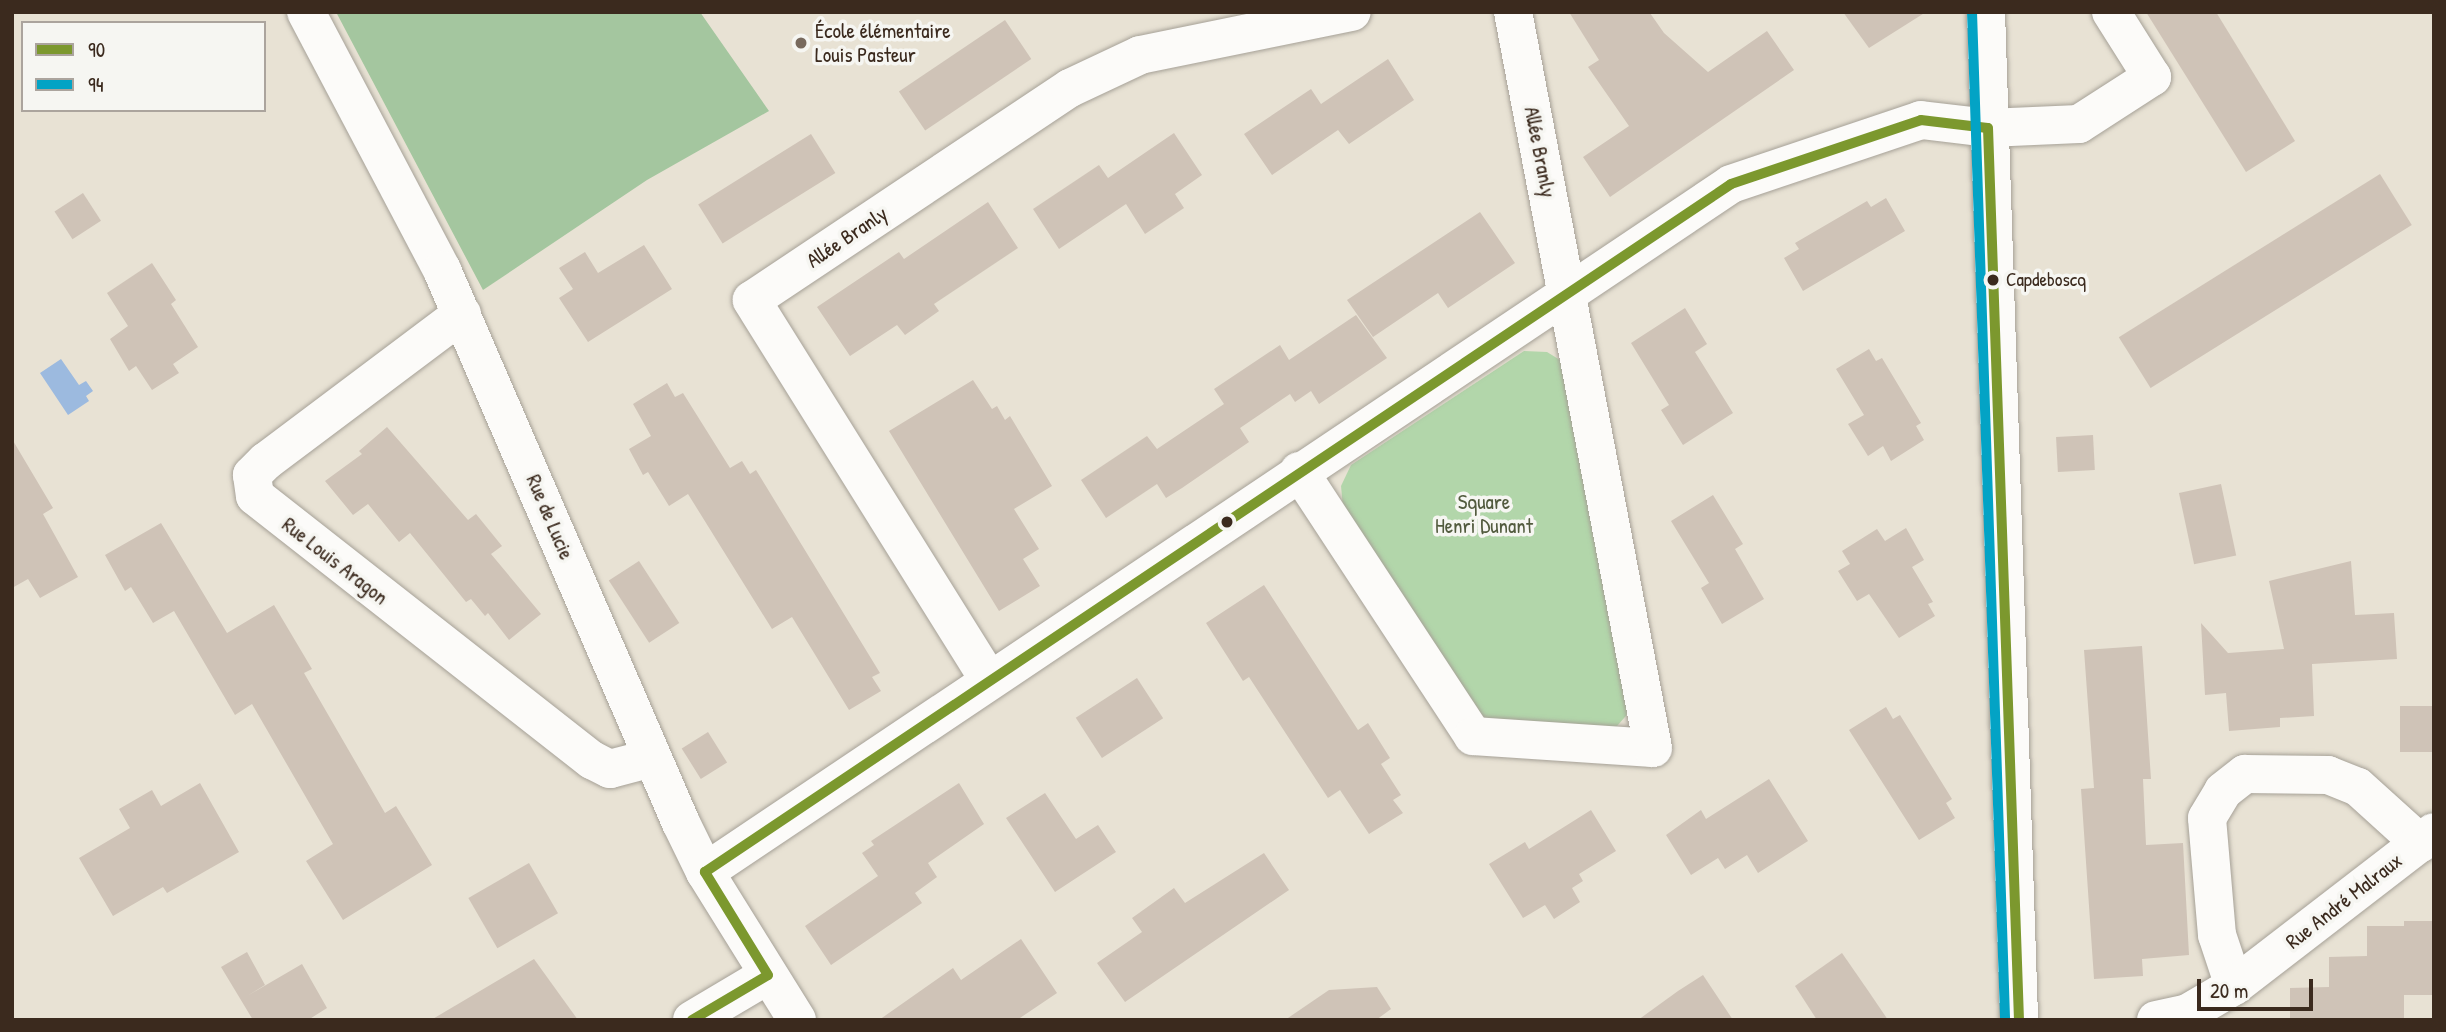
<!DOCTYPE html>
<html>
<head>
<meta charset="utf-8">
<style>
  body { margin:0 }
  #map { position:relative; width:2446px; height:1032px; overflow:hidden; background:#e8e2d4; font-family:"Patrick Hand",sans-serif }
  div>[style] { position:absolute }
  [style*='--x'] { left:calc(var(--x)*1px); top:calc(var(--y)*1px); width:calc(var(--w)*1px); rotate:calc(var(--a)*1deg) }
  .green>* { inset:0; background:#b2d6aa }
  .forest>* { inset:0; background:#a4c69f }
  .water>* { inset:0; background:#9cbadf }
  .building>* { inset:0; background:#cfc3b7; transform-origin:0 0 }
  .roads { filter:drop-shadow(0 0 2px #a6a197) drop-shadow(0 0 2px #a6a197) }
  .minor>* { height:38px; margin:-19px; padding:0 19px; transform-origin:19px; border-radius:19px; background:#fcfbf9 }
  .bus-1>* { height:10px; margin:-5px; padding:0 5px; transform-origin:5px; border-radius:5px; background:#7c982e }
  .bus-2>* { height:10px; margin:-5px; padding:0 5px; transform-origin:5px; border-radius:5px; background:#03a3c5 }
  .dots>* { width:19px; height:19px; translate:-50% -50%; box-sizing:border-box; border:4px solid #f6f6f2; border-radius:50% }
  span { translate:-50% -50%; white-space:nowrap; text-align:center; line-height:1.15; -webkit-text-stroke:7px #f6f6f2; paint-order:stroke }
  .bus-label { font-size:19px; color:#3b2a1e }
  .left { translate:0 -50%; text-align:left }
  .poi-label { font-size:21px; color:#3b2a1e }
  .street-label { font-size:21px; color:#3b2a1e }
  .park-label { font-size:21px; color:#525b3e }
  .frame { position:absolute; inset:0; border:14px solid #3b2a1e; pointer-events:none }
  .legend { position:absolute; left:21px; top:21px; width:245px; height:91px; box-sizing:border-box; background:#f6f6f2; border:2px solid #aba49d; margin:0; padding:9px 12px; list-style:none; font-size:21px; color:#3b2a1e }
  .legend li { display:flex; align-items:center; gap:14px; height:35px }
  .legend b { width:35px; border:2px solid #aba49d }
  .scale { position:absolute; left:2197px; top:979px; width:116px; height:32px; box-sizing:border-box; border:4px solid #3b2a1e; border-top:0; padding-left:9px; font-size:21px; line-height:24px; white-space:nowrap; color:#3b2a1e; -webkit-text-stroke:5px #f6f6f2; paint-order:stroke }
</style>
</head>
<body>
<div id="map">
  <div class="green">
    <i style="clip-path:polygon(1524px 351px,1547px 352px,1560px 360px,1631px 710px,1611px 733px,1494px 725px,1482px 715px,1343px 507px,1341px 486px,1351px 465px)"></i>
  </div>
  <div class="forest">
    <i style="clip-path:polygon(336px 12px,700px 12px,769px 111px,647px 180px,483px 290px)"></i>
  </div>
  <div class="water">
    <i style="clip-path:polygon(61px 359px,79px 385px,86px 381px,93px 391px,86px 396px,89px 401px,68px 415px,40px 373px)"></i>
  </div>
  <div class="building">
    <i style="clip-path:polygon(1569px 12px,1650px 13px,1664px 33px,1708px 72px,1767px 31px,1794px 70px,1610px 197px,1583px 157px,1629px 126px,1588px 67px,1599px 60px)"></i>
    <i style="clip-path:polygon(1843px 12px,1926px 12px,1869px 48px)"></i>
    <i style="clip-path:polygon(2146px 12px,2216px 12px,2295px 141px,2246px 172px)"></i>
    <i style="left:1005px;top:20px;width:47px;height:128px;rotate:56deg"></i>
    <i style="clip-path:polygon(1388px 59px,1414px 100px,1349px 144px,1338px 130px,1272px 175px,1244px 134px,1311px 89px,1321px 104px)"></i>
    <i style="clip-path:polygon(1174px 133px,1202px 175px,1175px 194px,1184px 208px,1145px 234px,1126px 204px,1059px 249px,1033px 209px,1099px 165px,1108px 178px)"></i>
    <i style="left:811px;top:134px;width:46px;height:133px;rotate:58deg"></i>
    <i style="left:2380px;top:174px;width:60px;height:308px;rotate:58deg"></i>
    <i style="left:83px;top:193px;width:33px;height:34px;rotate:57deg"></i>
    <i style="clip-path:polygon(1886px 198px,1905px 231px,1803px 291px,1784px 258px,1799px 249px,1795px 243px,1867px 201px,1871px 207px)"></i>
    <i style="clip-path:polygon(988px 202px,1018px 248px,934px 304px,939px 311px,905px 335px,897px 325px,850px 356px,817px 307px,899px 252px,904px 259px)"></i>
    <i style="clip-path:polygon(1480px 212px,1515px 263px,1448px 308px,1438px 293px,1373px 337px,1347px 300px)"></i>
    <i style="clip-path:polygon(644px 245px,672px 289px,588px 342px,559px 298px,573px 289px,559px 268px,585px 252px,598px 273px)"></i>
    <i style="clip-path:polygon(152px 263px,176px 300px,171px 304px,198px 347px,173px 364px,179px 373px,152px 390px,136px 366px,129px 371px,110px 339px,128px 326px,107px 293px)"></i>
    <i style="clip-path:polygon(1685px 308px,1707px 344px,1695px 352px,1733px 413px,1683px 445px,1661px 410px,1669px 405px,1631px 343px)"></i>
    <i style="clip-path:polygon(1356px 315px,1387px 358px,1319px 404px,1311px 391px,1295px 402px,1290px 394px,1240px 428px,1249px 442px,1182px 488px,1166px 498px,1157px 484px,1106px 518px,1081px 480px,1147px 436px,1157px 449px,1224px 404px,1214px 389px,1280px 345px,1289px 360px)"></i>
    <i style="clip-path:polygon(1869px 349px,1876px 361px,1882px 358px,1921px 423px,1916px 426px,1924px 440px,1891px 461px,1883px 446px,1868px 456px,1848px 424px,1864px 415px,1836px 369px)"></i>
    <i style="clip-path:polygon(973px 380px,992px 409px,997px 406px,1005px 420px,1010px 416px,1052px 486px,1014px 509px,1039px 549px,1023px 559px,1040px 586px,999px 611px,889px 431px)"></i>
    <i style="clip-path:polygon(667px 383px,675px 397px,683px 393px,730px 468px,742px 461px,750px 474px,756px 470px,880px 673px,872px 677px,881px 691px,849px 710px,792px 617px,772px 629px,688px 494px,669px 506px,648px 472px,643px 475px,629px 449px,651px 436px,633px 404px)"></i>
    <i style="clip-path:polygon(387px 427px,468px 520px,476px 514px,502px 546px,491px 554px,541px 614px,509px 640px,488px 613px,485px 616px,471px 599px,466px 602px,410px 533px,399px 542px,368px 504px,353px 515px,325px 481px,362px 454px,359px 451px)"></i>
    <i style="left:2093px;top:435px;width:35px;height:37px;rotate:87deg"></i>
    <i style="clip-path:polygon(12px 439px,53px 508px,43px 514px,78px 577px,40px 598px,28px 579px,12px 588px)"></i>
    <i style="left:2221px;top:484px;width:73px;height:43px;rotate:78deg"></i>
    <i style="clip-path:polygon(1713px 495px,1743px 544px,1735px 549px,1764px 599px,1722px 624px,1701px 588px,1709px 583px,1671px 521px)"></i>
    <i style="clip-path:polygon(161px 523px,227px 633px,274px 605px,312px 669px,304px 673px,385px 813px,396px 806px,432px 865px,343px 920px,306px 861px,333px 844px,252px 704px,235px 715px,174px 611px,153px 623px,131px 587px,125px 591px,105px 555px)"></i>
    <i style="clip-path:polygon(1906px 528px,1924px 560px,1912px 567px,1933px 602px,1928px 604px,1935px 616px,1899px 638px,1869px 594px,1857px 601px,1838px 571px,1850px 564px,1842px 551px,1877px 529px,1885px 541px)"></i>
    <i style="left:639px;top:561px;width:74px;height:36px;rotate:57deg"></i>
    <i style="clip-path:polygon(2351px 561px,2355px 615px,2394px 613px,2397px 659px,2312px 664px,2314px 716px,2280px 718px,2280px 727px,2229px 731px,2226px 693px,2205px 695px,2201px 623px,2228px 653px,2284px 649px,2269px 581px)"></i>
    <i style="clip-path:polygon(1264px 585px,1358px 730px,1368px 723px,1390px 758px,1381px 764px,1401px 795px,1393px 800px,1403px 813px,1369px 834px,1340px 790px,1328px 798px,1249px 677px,1243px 681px,1206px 623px)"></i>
    <i style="clip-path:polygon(2142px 646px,2151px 779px,2143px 779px,2146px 845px,2183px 843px,2189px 955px,2142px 959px,2143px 976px,2094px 979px,2081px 789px,2094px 788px,2084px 650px)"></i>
    <i style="left:1137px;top:678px;width:48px;height:73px;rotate:57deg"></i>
    <i style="left:2434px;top:706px;width:46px;height:34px;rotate:90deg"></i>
    <i style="clip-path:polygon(1886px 707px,1893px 719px,1900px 715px,1952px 799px,1946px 803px,1955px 818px,1919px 840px,1849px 730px)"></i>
    <i style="left:708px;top:732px;width:36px;height:31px;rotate:58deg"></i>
    <i style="clip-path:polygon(1769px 779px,1808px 841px,1758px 873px,1747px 855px,1725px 869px,1718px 858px,1691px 875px,1666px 835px,1701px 810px,1706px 819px)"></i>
    <i style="clip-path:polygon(200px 783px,239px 852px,167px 893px,163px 887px,113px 916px,79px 858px,130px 828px,119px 809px,152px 790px,161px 806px)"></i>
    <i style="clip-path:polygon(959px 783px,984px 824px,928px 863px,937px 877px,915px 893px,922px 903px,831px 965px,805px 926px,878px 876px,862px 853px,874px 845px,871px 841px)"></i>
    <i style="clip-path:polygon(1045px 793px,1076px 839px,1098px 825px,1116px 852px,1055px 892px,1006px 818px)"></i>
    <i style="clip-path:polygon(1591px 810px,1616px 851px,1579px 874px,1583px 881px,1572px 888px,1580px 902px,1554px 919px,1545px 905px,1523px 918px,1489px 864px,1525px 842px,1529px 849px)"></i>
    <i style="clip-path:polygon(1264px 853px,1289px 890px,1125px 1002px,1097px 963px,1142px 932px,1132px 918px,1174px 888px,1185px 903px)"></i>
    <i style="left:529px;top:863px;width:58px;height:70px;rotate:60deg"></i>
    <i style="clip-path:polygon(2404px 921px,2434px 921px,2434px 995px,2404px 995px,2404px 1020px,2290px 1020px,2290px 988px,2329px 987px,2329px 957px,2367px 956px,2367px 926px,2404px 926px)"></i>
    <i style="clip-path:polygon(1021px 939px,1057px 993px,1017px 1020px,879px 1020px,953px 968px,961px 980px)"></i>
    <i style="clip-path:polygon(247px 952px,265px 985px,247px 996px,302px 964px,327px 1008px,308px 1020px,253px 1020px,221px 967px)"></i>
    <i style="clip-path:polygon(1842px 953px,1869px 992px,1888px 1020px,1817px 1020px,1795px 986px)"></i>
    <i style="clip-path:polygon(534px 959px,578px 1020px,431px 1020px)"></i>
    <i style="clip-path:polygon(1703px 975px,1733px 1020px,1638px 1020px,1678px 991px)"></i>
    <i style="clip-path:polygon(1377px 987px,1391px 1009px,1376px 1020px,1285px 1020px,1329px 990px)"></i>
  </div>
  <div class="roads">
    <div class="minor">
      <i style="--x:306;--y:12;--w:292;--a:62.2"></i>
      <i style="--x:442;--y:270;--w:602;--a:66.63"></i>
      <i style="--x:681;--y:823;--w:55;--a:63.9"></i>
      <i style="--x:705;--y:872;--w:174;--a:58.1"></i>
      <i style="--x:1986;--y:12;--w:1009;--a:88.12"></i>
      <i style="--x:462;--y:314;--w:245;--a:143.1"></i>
      <i style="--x:266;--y:461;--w:20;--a:135"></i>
      <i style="--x:252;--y:475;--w:21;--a:82"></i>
      <i style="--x:255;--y:496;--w:428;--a:38.1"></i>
      <i style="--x:592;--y:760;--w:20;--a:27"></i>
      <i style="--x:610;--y:769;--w:43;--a:-14.7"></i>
      <i style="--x:1299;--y:471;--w:317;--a:56.7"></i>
      <i style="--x:1473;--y:736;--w:180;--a:3.8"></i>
      <i style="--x:1653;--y:748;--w:749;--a:-100.77"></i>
      <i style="--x:989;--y:680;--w:448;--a:-122"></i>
      <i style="--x:752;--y:300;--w:382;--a:-33.7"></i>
      <i style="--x:1070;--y:88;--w:77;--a:-25.2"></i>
      <i style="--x:1140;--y:55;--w:216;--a:-11.5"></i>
      <i style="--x:705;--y:872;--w:1235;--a:-33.84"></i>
      <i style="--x:1731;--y:184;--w:200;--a:-18.6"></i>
      <i style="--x:1921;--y:120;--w:67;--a:6.8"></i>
      <i style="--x:1988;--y:128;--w:91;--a:-2.5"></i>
      <i style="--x:2079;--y:124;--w:87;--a:-32.8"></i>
      <i style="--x:2152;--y:77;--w:77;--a:-122.2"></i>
      <i style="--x:2234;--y:986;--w:54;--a:-108.4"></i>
      <i style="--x:2217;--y:935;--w:117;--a:-94.9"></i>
      <i style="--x:2207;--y:818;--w:31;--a:-59"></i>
      <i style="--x:2223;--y:791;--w:28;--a:-38"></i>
      <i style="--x:2245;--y:774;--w:83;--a:0.7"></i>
      <i style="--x:2328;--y:775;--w:32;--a:22"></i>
      <i style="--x:2358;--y:787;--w:84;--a:42.1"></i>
      <i style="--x:692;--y:1020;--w:88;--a:-30.6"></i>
      <i style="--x:2156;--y:1020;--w:33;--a:-12"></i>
      <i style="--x:2188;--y:1013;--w:53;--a:-30.4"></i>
      <i style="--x:2234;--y:986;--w:252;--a:-37.6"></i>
    </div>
  </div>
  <div class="bus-1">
    <i style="--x:692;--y:1020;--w:88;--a:-30.6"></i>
    <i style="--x:768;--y:975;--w:121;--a:-121.5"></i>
    <i style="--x:705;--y:872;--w:1235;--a:-33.84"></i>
    <i style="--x:1731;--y:184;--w:200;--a:-18.6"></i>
    <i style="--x:1921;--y:120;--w:67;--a:6.8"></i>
    <i style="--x:1988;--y:128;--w:893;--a:88.01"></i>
  </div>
  <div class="bus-2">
    <i style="--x:1972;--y:12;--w:1009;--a:88.12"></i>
  </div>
  <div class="dots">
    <i style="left:801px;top:43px;background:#786a5e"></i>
    <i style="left:1993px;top:280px;background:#3b2a1e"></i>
    <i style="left:1227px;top:522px;background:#3b2a1e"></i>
  </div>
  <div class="bus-label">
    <span class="left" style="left:2006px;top:280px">Capdeboscq</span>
  </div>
  <div class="poi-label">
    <span class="left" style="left:815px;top:43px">École élémentaire<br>Louis Pasteur</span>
  </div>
  <div class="street-label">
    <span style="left:1540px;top:152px;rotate:79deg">Allée Branly</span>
    <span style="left:847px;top:237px;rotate:-34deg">Allée Branly</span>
    <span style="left:550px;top:517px;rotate:67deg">Rue de Lucie</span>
    <span style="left:335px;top:561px;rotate:38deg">Rue Louis Aragon</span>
    <span style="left:2344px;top:901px;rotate:-38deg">Rue André Malraux</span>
  </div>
  <div class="park-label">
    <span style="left:1484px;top:514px">Square<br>Henri Dunant</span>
  </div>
  <div class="frame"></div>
  <ul class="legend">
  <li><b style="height:9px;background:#7c982e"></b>90</li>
  <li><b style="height:9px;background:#03a3c5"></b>94</li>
  </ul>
  <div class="scale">20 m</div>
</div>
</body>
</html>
